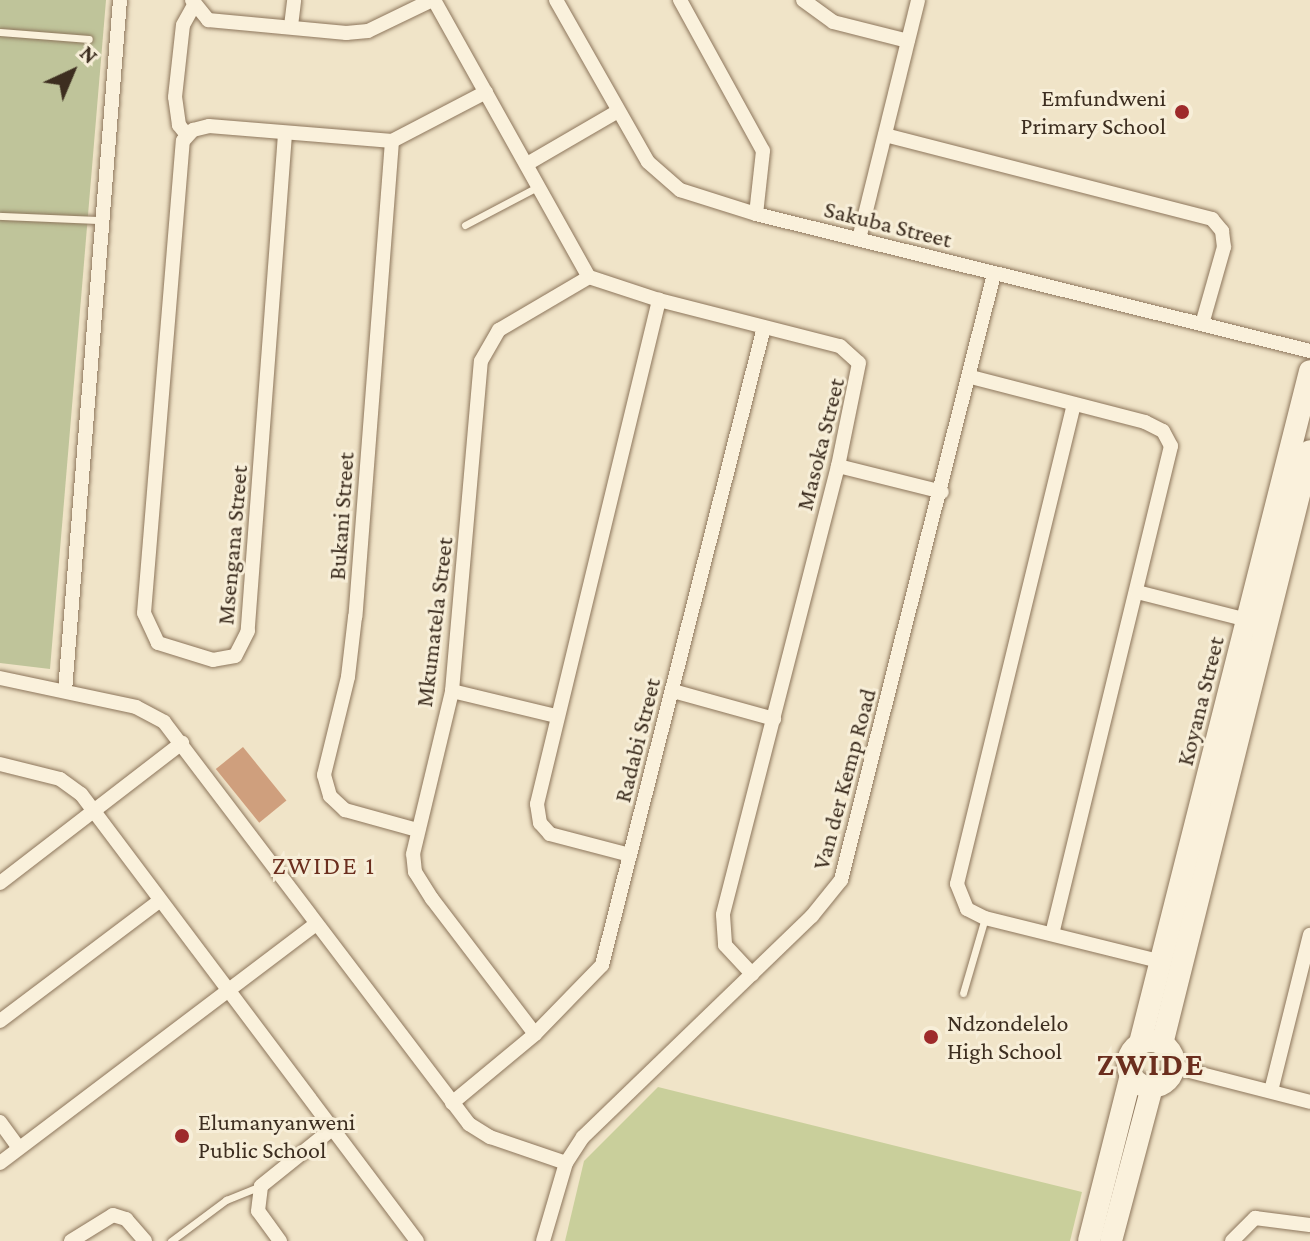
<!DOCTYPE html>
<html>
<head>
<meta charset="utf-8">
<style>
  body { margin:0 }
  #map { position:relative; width:1310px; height:1241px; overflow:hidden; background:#f0e4c8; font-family:"Crimson Pro",serif }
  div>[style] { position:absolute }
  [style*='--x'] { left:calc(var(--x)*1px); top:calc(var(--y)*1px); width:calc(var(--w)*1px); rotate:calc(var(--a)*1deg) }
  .green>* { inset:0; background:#c9cf9b }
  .cemetery>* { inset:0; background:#bfc49a }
  .building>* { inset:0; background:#cf9f7d; transform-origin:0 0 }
  .roads { filter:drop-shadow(0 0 2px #8d765c) drop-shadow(0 0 2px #8d765c) }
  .service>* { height:7px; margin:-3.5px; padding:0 3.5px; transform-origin:3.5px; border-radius:3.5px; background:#faf1dc }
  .minor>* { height:14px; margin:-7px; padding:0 7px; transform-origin:7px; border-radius:7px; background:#faf1dc }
  .secondary>* { height:22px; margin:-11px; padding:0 11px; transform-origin:11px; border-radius:11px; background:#faf1dc }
  .secondary>.ring { margin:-11px; padding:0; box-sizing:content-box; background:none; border:22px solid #faf1dc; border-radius:50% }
  .dots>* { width:22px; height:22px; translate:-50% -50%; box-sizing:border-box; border:4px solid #f7eed8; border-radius:50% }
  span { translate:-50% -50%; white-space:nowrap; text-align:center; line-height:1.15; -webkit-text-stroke:6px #f7eed8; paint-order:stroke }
  .poi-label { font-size:24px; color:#3d2e20 }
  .right { translate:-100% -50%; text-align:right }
  .left { translate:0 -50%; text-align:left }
  .street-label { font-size:24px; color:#3d2e20 }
  .neighbourhood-label { font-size:26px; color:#6b2e1e; letter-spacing:2px }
  .district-label { font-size:32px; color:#6b2e1e; font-weight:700; letter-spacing:2px }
  .north { position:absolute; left:32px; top:32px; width:80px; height:80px; -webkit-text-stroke:6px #f7eed8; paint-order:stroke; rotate:44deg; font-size:22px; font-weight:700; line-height:32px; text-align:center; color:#3d2e20 }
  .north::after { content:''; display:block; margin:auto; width:28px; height:36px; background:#3d2e20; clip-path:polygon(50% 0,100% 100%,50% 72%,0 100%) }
</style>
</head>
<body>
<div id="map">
  <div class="green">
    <i style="clip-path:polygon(658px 1087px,1082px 1192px,1070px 1241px,565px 1241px,584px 1161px)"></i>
  </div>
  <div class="cemetery">
    <i style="clip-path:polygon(0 0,106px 0,50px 669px,0 663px)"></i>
  </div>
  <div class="building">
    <i style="left:243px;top:747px;width:69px;height:35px;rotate:51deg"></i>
  </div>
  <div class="roads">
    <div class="service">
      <i style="--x:0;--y:32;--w:89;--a:4.5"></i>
      <i style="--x:0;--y:216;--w:100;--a:2.3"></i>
      <i style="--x:465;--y:225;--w:84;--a:-27.8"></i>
      <i style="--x:963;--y:993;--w:78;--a:-73.7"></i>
      <i style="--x:171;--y:1241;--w:69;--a:-36.7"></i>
      <i style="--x:226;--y:1200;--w:38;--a:-22"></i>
    </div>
    <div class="minor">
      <i style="--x:192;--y:0;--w:26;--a:51"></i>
      <i style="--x:208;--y:20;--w:139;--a:5.4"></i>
      <i style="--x:346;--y:33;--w:22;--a:-5"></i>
      <i style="--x:368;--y:31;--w:71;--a:-25.8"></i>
      <i style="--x:434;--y:0;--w:317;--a:60.8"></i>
      <i style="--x:589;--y:277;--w:74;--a:18.2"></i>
      <i style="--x:659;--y:300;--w:187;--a:14.3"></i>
      <i style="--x:840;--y:346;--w:25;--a:42"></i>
      <i style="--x:859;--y:363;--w:105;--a:101.5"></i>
      <i style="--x:838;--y:466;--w:463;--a:104.4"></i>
      <i style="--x:723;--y:915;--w:30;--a:86"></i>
      <i style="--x:725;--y:945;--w:40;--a:47"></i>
      <i style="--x:556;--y:0;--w:186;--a:60.4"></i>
      <i style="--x:648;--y:162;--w:43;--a:41.2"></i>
      <i style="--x:680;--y:190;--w:80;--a:17.5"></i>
      <i style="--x:756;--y:214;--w:571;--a:13.89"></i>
      <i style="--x:680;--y:0;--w:172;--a:61.2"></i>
      <i style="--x:763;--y:151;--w:63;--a:96.3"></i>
      <i style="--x:803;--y:0;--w:37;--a:36"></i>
      <i style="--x:833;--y:22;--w:77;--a:14.2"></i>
      <i style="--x:291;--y:26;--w:26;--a:-83"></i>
      <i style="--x:285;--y:134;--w:498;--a:94.3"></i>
      <i style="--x:248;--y:631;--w:28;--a:117"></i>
      <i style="--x:235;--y:656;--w:22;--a:170"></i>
      <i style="--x:213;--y:660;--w:58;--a:-162.8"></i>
      <i style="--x:158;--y:643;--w:33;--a:-115"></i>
      <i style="--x:144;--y:613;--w:474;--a:-85.3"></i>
      <i style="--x:183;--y:141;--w:15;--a:-48"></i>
      <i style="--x:193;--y:130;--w:16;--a:-14"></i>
      <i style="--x:209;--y:126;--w:184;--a:4.7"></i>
      <i style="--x:392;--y:141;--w:106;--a:-27.5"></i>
      <i style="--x:187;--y:135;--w:13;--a:-129"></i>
      <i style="--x:179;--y:125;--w:28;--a:-98"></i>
      <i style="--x:175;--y:97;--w:72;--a:-83.7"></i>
      <i style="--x:183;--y:25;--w:21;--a:-61"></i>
      <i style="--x:885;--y:135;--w:338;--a:14.4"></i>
      <i style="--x:1212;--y:219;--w:16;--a:50"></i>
      <i style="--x:1222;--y:231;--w:16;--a:83"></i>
      <i style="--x:1224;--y:247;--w:80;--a:105.9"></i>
      <i style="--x:392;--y:141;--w:477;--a:94.4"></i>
      <i style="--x:355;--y:617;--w:60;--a:96.7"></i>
      <i style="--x:348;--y:677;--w:101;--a:103.8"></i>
      <i style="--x:324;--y:775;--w:22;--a:74"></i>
      <i style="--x:330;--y:796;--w:21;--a:43"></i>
      <i style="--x:345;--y:810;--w:75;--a:15.5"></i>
      <i style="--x:527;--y:164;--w:105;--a:-30.2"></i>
      <i style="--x:859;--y:239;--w:246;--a:-76.1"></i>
      <i style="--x:971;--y:377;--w:180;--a:14.5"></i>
      <i style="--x:1145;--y:422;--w:20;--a:27"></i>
      <i style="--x:1163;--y:431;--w:17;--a:62"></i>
      <i style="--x:1171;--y:446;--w:502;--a:103.7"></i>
      <i style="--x:1074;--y:404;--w:494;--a:103.7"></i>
      <i style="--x:957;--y:884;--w:27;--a:68"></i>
      <i style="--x:967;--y:909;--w:20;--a:27"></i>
      <i style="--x:985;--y:918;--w:183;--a:13.9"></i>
      <i style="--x:838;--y:466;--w:107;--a:14"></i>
      <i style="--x:1137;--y:592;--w:114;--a:14.2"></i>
      <i style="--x:0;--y:678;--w:139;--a:12"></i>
      <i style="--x:136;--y:707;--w:32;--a:28"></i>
      <i style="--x:164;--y:722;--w:505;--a:52.81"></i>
      <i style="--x:469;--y:1124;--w:25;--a:32"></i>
      <i style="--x:490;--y:1137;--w:80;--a:18.9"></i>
      <i style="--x:65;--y:691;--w:693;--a:-85.45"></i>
      <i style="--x:452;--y:691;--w:107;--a:13.5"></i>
      <i style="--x:673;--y:691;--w:105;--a:15.5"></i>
      <i style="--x:0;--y:764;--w:62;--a:14"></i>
      <i style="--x:60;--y:779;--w:26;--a:36"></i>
      <i style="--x:81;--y:794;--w:559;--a:53.07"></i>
      <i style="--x:630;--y:855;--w:83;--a:-165.3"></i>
      <i style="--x:550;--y:834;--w:15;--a:-132"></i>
      <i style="--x:540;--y:823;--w:19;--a:-99"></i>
      <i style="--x:537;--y:804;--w:519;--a:-76.39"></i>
      <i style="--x:0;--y:883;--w:230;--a:-37.6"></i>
      <i style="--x:0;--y:1021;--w:199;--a:-37"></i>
      <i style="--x:535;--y:1034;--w:170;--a:-127.3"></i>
      <i style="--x:432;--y:899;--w:32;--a:-122"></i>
      <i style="--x:415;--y:872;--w:18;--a:-96"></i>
      <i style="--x:413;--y:854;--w:168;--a:-76.5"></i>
      <i style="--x:452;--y:691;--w:331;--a:-85"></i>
      <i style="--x:481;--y:361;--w:36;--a:-60"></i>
      <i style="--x:499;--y:330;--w:104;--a:-30.5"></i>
      <i style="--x:1174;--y:1067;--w:140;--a:14.4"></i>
      <i style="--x:1271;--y:1091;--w:161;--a:-76"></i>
      <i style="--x:452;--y:1103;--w:108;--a:-39.7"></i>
      <i style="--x:535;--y:1034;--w:96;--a:-45.8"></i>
      <i style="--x:602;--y:965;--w:658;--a:-75.75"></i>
      <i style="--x:0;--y:1122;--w:32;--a:54"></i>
      <i style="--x:0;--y:1163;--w:396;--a:-37.1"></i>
      <i style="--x:71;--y:1241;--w:49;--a:-31.8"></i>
      <i style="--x:113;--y:1215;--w:14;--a:17"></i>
      <i style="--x:126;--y:1219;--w:29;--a:49"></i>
      <i style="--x:280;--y:1241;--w:37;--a:-126"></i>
      <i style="--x:258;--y:1211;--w:25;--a:-83"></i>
      <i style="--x:261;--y:1186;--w:91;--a:-38.8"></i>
      <i style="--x:543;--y:1241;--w:81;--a:-73.6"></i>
      <i style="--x:566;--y:1163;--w:31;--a:-57"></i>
      <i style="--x:583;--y:1137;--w:318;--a:-44"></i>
      <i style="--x:812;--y:916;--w:46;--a:-51.1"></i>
      <i style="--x:841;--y:880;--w:625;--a:-75.83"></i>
      <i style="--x:1232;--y:1241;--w:33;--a:-45"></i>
      <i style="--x:1255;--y:1218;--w:55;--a:7.3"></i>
    </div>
    <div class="secondary">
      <i class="ring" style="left:1128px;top:1041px;width:24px;height:24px"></i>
      <i style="--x:1140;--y:1043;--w:693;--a:-75.8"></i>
      <i style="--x:1162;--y:1044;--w:611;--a:-75.99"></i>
      <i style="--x:1089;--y:1241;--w:171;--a:-75.8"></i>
      <i style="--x:1111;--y:1241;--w:159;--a:-75.1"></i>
    </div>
  </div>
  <div class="dots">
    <i style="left:1182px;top:112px;background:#9e2a2b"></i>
    <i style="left:931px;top:1037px;background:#9e2a2b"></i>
    <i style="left:182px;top:1136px;background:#9e2a2b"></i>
  </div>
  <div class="poi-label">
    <span class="right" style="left:1166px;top:112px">Emfundweni<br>Primary School</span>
    <span class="left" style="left:947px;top:1037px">Ndzondelelo<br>High School</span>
    <span class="left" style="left:198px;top:1136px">Elumanyanweni<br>Public School</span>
  </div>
  <div class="street-label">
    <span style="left:888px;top:224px;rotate:14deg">Sakuba Street</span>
    <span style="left:820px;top:444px;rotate:-76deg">Masoka Street</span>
    <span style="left:341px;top:516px;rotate:-86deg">Bukani Street</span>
    <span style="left:232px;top:545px;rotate:-85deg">Msengana Street</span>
    <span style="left:434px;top:622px;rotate:-83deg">Mkumatela Street</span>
    <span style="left:1200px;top:701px;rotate:-76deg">Koyana Street</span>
    <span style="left:637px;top:740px;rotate:-76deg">Radabi Street</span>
    <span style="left:844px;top:779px;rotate:-75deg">Van der Kemp Road</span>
  </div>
  <div class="neighbourhood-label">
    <span style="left:324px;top:866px">ZWIDE 1</span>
  </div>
  <div class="district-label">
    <span style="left:1151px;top:1064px">ZWIDE</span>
  </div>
  <div class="north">N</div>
</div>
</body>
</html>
